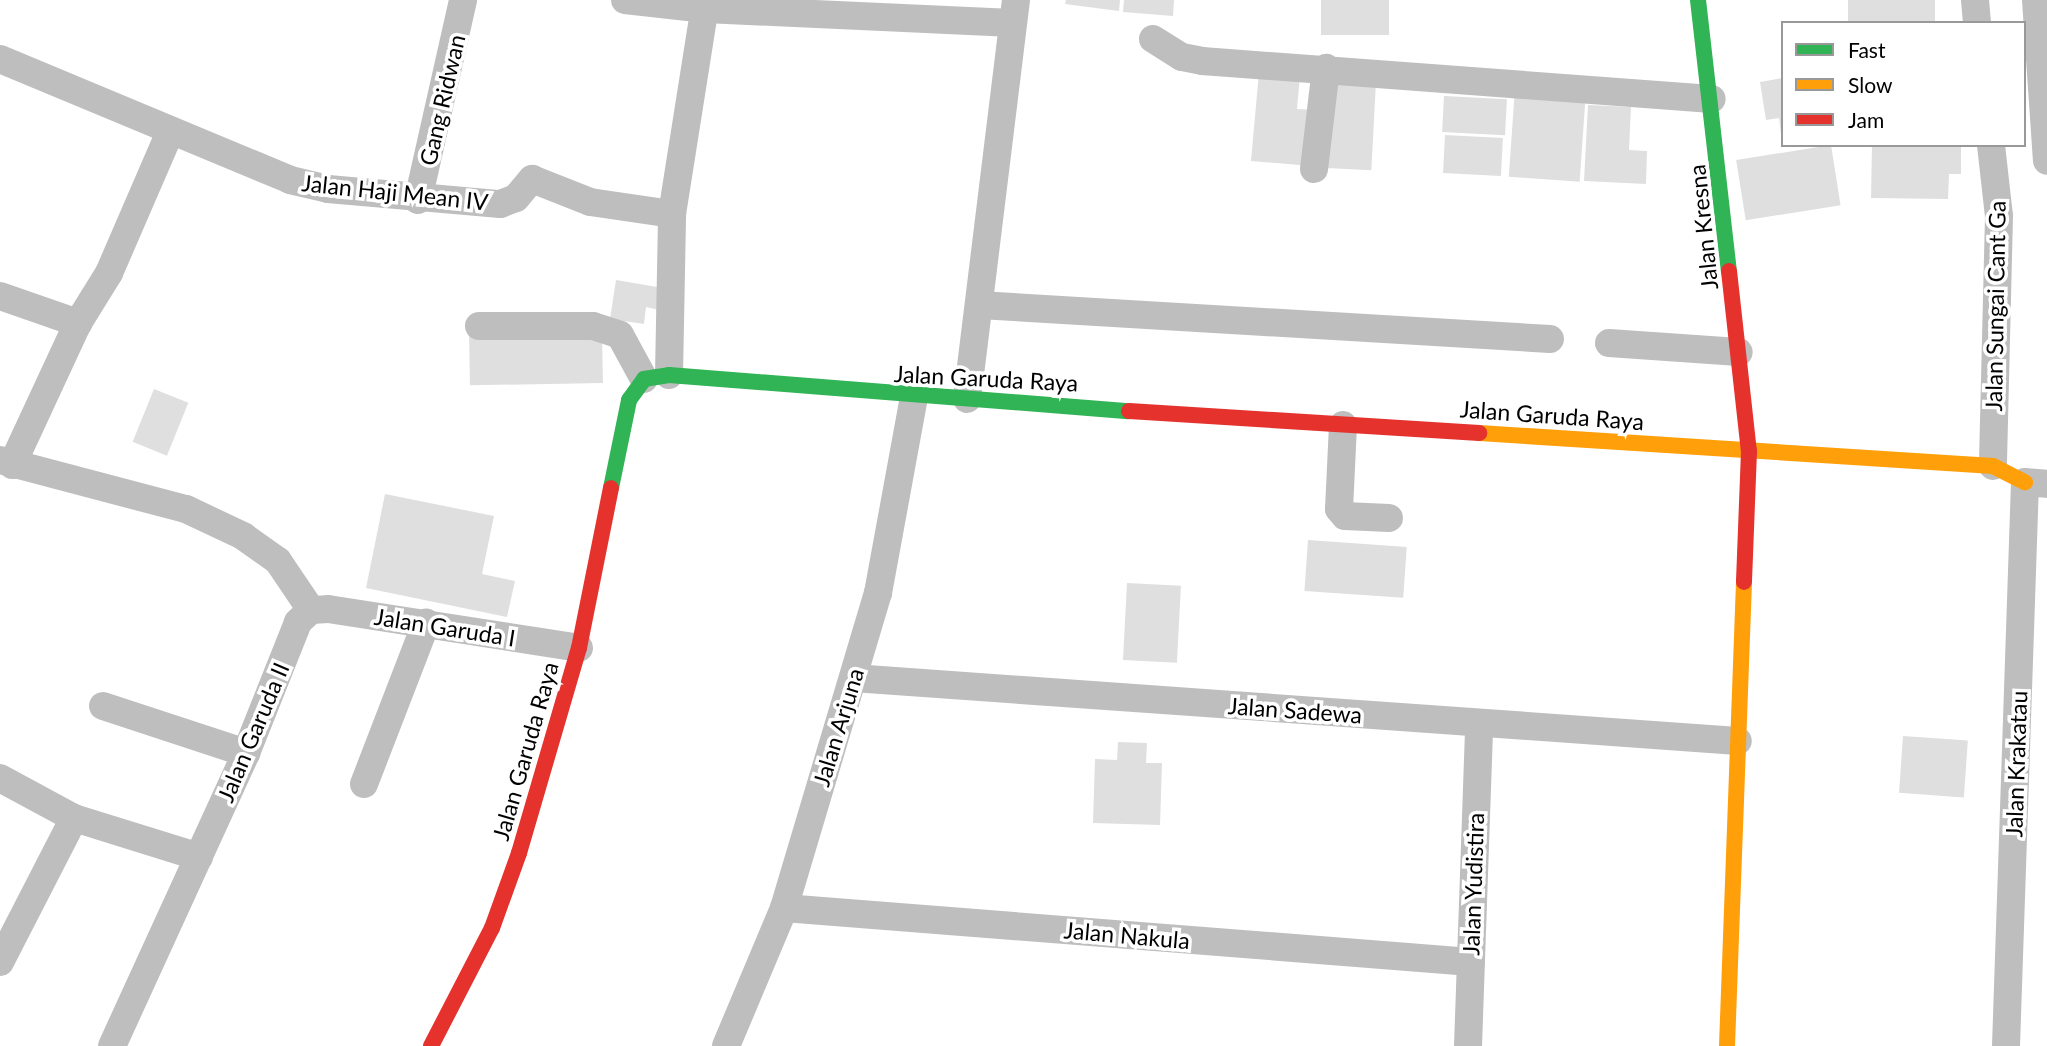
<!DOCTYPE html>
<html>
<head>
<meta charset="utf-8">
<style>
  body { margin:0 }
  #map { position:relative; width:2047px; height:1046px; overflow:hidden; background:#fff; font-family:Lato,sans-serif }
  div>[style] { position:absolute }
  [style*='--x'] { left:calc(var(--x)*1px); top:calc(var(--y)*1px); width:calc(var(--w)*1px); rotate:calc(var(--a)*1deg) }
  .building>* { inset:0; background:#dfdfdf; transform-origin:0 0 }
  .street>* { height:28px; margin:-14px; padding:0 14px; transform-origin:14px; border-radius:14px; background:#bebebe }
  .fast>* { height:16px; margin:-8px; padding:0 8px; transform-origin:8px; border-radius:8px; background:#30b455 }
  .slow>* { height:16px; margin:-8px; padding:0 8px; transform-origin:8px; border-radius:8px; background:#ff9f0a }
  .jam>* { height:16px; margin:-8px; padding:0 8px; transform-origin:8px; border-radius:8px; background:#e5322d }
  span { translate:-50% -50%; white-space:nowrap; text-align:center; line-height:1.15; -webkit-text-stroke:7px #fff; paint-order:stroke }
  .street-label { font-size:23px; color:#000 }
  .legend { position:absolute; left:1781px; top:21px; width:245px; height:126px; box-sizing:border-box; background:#fff; border:2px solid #999; margin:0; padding:9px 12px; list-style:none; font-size:21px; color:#000 }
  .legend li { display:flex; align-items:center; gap:14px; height:35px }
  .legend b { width:35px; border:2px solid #999 }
</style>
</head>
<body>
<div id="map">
  <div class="building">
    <i style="clip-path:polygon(1066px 0,1120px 0,1119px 11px,1065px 4px)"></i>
    <i style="clip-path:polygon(1124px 0,1174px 0,1173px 16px,1123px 12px)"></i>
    <i style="left:1321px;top:0;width:68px;height:35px"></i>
    <i style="left:1848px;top:0;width:87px;height:23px"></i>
    <i style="clip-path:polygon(1259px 72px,1300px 75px,1297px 109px,1316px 110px,1312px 166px,1251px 161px)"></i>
    <i style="clip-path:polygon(1783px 78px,1783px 134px,1781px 134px,1779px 118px,1766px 120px,1760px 82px)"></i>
    <i style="left:1331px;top:80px;width:45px;height:88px;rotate:3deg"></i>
    <i style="left:1515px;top:88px;width:71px;height:89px;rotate:4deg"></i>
    <i style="left:1444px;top:96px;width:63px;height:36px;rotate:3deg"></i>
    <i style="clip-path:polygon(1588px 105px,1631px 107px,1629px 150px,1647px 151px,1646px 184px,1584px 181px)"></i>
    <i style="left:1445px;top:135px;width:58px;height:38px;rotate:3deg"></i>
    <i style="left:1831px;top:145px;width:61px;height:96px;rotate:81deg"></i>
    <i style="clip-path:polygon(1872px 145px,1961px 145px,1961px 174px,1949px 174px,1948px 199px,1871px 198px)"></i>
    <i style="clip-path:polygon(616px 280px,663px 288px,659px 310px,646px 307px,644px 324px,610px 319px)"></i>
    <i style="left:602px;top:330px;width:53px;height:133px;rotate:89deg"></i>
    <i style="left:154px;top:389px;width:37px;height:57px;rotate:22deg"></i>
    <i style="clip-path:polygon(385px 494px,494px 516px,482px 574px,515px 581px,507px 617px,366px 588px)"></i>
    <i style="left:1308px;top:540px;width:99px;height:51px;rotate:4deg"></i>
    <i style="left:1127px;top:583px;width:54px;height:77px;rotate:3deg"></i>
    <i style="left:1903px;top:736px;width:65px;height:57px;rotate:4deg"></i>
    <i style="clip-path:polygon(1118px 742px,1147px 743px,1146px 763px,1162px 763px,1160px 825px,1093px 823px,1095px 759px,1117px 760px)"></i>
  </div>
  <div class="street">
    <i style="--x:625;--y:0;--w:81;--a:6.4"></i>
    <i style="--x:705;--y:9;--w:308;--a:2.6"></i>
    <i style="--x:1975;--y:0;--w:23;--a:85"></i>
    <i style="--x:2036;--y:0;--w:161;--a:86.1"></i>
    <i style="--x:1153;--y:39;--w:34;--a:32"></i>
    <i style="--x:1182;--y:57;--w:20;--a:11"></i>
    <i style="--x:1202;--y:61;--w:511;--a:4.26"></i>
    <i style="--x:0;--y:59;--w:314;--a:22.6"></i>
    <i style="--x:290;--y:180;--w:39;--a:13"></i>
    <i style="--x:328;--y:189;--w:173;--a:5"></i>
    <i style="--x:500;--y:204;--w:17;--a:-21"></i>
    <i style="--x:516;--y:198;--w:25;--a:-50"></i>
    <i style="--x:532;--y:179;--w:62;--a:21.6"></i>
    <i style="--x:590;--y:202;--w:83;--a:8.3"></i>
    <i style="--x:1991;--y:145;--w:71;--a:83.6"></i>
    <i style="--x:1999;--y:216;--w:250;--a:91.4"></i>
    <i style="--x:1314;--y:169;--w:102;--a:-83.2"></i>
    <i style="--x:418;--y:200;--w:205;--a:-77.3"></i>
    <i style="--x:0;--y:296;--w:83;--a:19.1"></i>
    <i style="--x:979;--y:305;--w:572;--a:3.41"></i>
    <i style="--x:479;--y:326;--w:114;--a:0"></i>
    <i style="--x:593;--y:326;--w:28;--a:18"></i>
    <i style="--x:620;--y:335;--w:50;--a:61.4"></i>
    <i style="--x:1609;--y:343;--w:130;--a:4"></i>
    <i style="--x:669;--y:375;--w:161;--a:-88.9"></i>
    <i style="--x:672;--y:214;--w:217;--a:-81"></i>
    <i style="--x:967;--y:399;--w:402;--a:-83"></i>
    <i style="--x:1343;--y:425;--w:84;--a:92.7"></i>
    <i style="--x:1339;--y:509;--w:9;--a:49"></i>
    <i style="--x:1345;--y:516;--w:44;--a:2.6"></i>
    <i style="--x:0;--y:460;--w:192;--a:14.8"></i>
    <i style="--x:186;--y:509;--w:63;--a:25.3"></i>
    <i style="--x:243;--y:536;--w:43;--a:35.5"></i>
    <i style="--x:278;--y:561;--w:59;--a:56"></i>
    <i style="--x:12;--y:465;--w:157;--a:-65.1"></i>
    <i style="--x:78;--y:323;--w:59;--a:-58.2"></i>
    <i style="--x:109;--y:273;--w:154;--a:-66.6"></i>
    <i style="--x:311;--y:610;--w:17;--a:-3"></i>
    <i style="--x:328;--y:609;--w:254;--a:8.8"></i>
    <i style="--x:853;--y:678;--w:887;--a:4.07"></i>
    <i style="--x:103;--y:706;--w:151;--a:18.2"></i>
    <i style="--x:0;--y:778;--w:84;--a:28.4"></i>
    <i style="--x:74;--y:818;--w:131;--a:17.3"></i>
    <i style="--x:364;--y:784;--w:173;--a:-68.9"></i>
    <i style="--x:784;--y:908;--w:689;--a:4.49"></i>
    <i style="--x:0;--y:962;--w:162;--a:-62.8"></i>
    <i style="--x:112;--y:1046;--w:322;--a:-65.4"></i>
    <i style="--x:246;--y:753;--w:141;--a:-68.3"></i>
    <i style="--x:298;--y:622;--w:18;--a:-43"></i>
    <i style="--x:726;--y:1046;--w:150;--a:-67.2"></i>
    <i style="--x:784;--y:908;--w:329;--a:-73.4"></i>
    <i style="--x:878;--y:593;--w:199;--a:-79.6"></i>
    <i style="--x:1468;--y:1046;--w:323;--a:-88"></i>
    <i style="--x:2006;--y:1046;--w:564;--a:-88.07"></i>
    <i style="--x:2025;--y:482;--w:22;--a:5"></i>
  </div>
  <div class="fast">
    <i style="--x:1698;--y:0;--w:273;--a:83.5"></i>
    <i style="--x:611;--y:488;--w:90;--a:-78.4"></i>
    <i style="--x:629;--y:400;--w:26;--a:-54"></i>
    <i style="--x:644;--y:379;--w:25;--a:-9"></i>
    <i style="--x:669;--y:375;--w:461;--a:4.5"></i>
  </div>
  <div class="slow">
    <i style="--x:1479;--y:433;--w:515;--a:3.67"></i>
    <i style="--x:1993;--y:466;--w:36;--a:27"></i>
    <i style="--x:1727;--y:1046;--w:464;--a:-87.9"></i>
  </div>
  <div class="jam">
    <i style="--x:1729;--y:271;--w:181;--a:83.7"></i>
    <i style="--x:1749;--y:451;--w:131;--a:92.2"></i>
    <i style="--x:1129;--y:411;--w:351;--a:3.6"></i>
    <i style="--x:431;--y:1046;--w:133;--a:-62.7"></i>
    <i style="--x:492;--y:928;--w:80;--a:-70.2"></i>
    <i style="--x:519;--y:853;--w:214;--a:-73.7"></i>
    <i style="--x:579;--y:648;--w:163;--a:-78.7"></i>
  </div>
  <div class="street-label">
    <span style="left:442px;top:100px;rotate:-77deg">Gang Ridwan</span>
    <span style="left:395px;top:192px;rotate:6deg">Jalan Haji Mean IV</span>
    <span style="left:1703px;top:227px;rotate:-96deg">Jalan Kresna</span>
    <span style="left:1995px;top:306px;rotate:-89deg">Jalan Sungai Cant Ga</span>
    <span style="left:986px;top:378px;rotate:3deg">Jalan Garuda Raya</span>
    <span style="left:1552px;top:415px;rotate:4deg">Jalan Garuda Raya</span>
    <span style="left:445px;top:627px;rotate:9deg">Jalan Garuda I</span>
    <span style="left:1295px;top:710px;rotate:4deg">Jalan Sadewa</span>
    <span style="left:838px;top:727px;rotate:-73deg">Jalan Arjuna</span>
    <span style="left:253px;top:732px;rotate:-67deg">Jalan Garuda II</span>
    <span style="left:525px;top:751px;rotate:-74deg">Jalan Garuda Raya</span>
    <span style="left:2016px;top:764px;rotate:-88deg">Jalan Krakatau</span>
    <span style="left:1473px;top:884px;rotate:-88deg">Jalan Yudistira</span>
    <span style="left:1127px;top:935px;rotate:5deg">Jalan Nakula</span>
  </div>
  <ul class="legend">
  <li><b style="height:9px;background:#30b455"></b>Fast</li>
  <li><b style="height:9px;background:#ff9f0a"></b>Slow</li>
  <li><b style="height:9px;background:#e5322d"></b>Jam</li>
  </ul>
</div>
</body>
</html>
